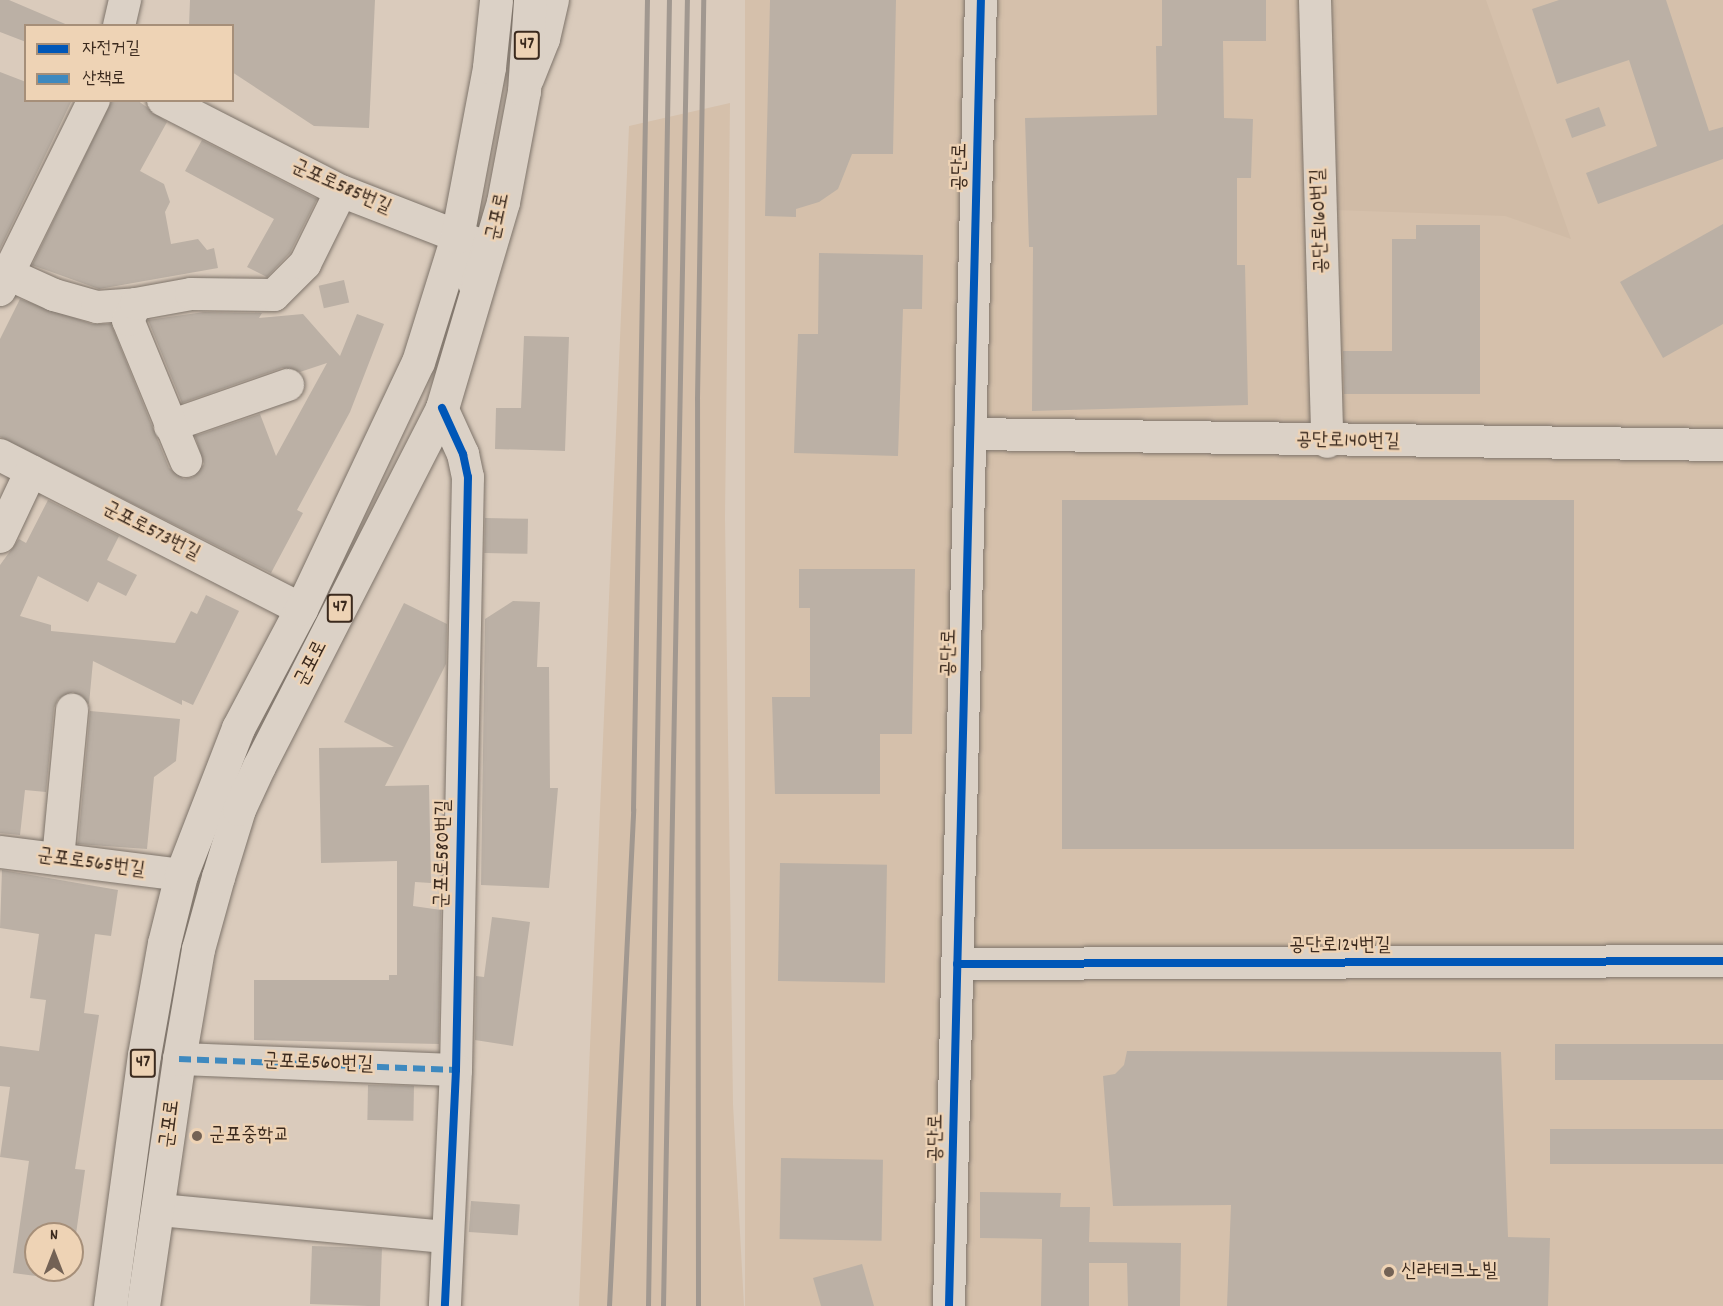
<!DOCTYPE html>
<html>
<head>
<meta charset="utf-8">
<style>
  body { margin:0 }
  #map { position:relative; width:1723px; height:1306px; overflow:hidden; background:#dacbbc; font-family:Dekko,"Poor Story",sans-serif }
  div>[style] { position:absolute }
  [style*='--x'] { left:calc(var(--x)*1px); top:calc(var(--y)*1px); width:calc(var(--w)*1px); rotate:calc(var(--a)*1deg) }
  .built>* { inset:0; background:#d5c0ab; transform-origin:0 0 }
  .green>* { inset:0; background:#d0bba6 }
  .building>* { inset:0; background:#bbb0a5; transform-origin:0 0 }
  .roads { filter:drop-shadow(0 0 2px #7e746a) drop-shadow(0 0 2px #7e746a) }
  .minor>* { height:32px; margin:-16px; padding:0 16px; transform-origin:16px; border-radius:16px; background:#dbd1c6 }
  .major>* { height:33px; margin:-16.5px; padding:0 16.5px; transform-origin:16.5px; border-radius:16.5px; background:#dbd1c6 }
  .rail>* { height:4.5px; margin:-2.25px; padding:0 2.25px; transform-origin:2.25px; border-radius:2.25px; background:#a19890 }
  .quiet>* { height:6px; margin-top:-3px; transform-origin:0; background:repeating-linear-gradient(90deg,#3e89bf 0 12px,transparent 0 18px) }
  .cycleway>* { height:8px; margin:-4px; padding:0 4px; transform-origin:4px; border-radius:4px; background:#0057b8 }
  .dots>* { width:16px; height:16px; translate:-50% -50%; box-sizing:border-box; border:3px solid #eed3b5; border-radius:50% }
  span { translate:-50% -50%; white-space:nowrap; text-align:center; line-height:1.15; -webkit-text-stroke:4.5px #eed3b5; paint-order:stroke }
  .shield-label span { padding:2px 4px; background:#eed3b5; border:2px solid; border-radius:4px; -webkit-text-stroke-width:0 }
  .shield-label { font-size:18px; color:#3b2a1e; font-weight:700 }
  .street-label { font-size:20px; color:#3b2a1e }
  .poi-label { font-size:20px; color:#3b2a1e }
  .left { translate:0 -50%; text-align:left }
  .legend { position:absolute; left:24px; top:24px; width:210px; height:78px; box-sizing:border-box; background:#eed3b5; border:2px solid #a68f79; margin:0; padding:8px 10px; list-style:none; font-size:18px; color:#3b2a1e }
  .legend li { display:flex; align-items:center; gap:12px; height:30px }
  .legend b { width:30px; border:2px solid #a68f79 }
  .north { position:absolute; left:24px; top:1222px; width:60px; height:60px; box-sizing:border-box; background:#eed3b5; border:2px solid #a68f79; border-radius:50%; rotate:0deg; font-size:16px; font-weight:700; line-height:24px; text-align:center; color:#3b2a1e }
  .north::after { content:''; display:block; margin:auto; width:21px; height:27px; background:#736255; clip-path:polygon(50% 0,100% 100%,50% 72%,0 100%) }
</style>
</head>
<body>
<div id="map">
  <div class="built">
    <i style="left:745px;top:0;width:978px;height:1306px"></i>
    <i style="clip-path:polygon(730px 103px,725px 518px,733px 1104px,744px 1306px,579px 1306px,629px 126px)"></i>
  </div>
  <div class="green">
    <i style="clip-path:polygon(1335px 0,1486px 0,1571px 239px,1505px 216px,1335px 210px)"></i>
  </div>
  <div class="building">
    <i style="clip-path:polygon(0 0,9px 0,70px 26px,26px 26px,26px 42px,0 32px)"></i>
    <i style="clip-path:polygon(190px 0,375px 0,369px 128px,314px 126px,232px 72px,232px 26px,189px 26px)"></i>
    <i style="clip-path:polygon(770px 0,896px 0,893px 154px,852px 154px,838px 189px,819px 202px,796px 209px,796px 217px,765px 216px)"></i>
    <i style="clip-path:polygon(1162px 0,1266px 0,1266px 41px,1223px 41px,1224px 118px,1253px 119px,1251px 178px,1237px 178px,1237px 265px,1245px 265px,1248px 405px,1032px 411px,1033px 247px,1029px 247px,1025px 118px,1157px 115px,1156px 46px,1162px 46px)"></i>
    <i style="clip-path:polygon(1559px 0,1666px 0,1709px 131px,1723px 127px,1723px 159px,1598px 204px,1586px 173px,1657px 146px,1629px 60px,1557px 84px,1532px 9px)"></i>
    <i style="clip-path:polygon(0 72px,26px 82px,26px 100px,72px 100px,0 249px)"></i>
    <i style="clip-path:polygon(112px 100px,137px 100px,167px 122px,140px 171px,164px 184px,170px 202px,165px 212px,171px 244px,198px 239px,207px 250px,214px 248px,218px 268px,99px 289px,32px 265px)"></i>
    <i style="left:1599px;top:107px;width:20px;height:36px;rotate:70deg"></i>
    <i style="clip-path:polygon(202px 140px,317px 199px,290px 253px,267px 277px,247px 267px,274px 219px,185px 171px)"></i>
    <i style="clip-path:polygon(1723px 224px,1723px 324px,1663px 358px,1620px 282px)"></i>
    <i style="clip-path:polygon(1416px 225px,1480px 225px,1480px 394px,1344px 394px,1343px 351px,1392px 351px,1392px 239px,1416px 239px)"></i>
    <i style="clip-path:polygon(819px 253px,923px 255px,922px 309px,903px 309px,898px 456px,794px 453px,798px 334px,818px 334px)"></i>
    <i style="left:344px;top:280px;width:23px;height:26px;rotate:77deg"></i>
    <i style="clip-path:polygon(20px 299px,92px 324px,111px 324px,169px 468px,184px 479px,193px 477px,204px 464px,195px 436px,260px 414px,276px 456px,327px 363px,300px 372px,282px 368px,182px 403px,148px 320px,204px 312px,262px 313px,259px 318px,303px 314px,340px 356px,357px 314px,384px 324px,350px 412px,297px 510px,303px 513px,271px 573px,0 437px,0 339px)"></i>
    <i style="clip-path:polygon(524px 336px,569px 337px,565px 451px,495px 449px,496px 408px,521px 408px)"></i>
    <i style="clip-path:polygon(48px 500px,119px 536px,107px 560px,137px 575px,126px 596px,98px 582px,88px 602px,38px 576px,20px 616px,51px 625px,51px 631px,175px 643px,191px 611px,197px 614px,206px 595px,239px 611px,193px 705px,182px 700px,182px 705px,93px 661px,89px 704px,73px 692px,58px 699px,54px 708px,46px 792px,25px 790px,20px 835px,0 833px,0 565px,19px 539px,26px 543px)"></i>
    <i style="left:1574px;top:500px;width:349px;height:512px;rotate:90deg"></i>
    <i style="left:485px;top:518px;width:43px;height:35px;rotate:1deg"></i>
    <i style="clip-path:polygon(799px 569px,915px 569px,912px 734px,880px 734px,880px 794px,775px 794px,772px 697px,810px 697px,810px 608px,799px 608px)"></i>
    <i style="clip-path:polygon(513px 601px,540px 602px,537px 667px,549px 667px,550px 788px,558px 788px,549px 888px,481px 885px,485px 619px)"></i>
    <i style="clip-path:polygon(404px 603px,447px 624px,446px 664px,385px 786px,429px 785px,431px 883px,415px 882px,413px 906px,441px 910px,439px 1044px,254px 1040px,254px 980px,389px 980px,389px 975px,397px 975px,397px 861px,321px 863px,319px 748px,394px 747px,344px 722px)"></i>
    <i style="clip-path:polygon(90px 711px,180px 719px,176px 761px,154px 777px,147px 849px,78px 844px)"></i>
    <i style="left:780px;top:863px;width:107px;height:118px;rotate:1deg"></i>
    <i style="clip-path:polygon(2px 870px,118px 890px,111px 936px,95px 934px,84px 1013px,99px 1015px,75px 1169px,85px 1170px,76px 1234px,36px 1234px,36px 1276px,13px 1273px,29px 1161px,0 1157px,10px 1087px,0 1086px,0 1046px,39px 1051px,46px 1000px,30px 998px,39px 934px,0 928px)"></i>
    <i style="clip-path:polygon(492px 917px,530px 922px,513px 1046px,475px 1040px,476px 976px,484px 977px)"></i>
    <i style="left:1555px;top:1044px;width:168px;height:36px"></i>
    <i style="clip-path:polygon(1127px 1051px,1501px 1052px,1508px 1237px,1550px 1238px,1548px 1306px,1227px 1306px,1231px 1205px,1113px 1206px,1103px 1076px,1115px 1074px,1124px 1065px)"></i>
    <i style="left:368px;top:1085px;width:46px;height:35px;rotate:1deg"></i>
    <i style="left:1550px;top:1129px;width:173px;height:35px"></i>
    <i style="left:781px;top:1158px;width:102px;height:81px;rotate:1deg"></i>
    <i style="clip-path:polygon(980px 1192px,1061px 1193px,1060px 1207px,1090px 1207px,1089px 1242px,1181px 1243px,1180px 1306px,1128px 1306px,1127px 1263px,1089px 1263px,1089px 1306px,1041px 1306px,1042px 1239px,980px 1238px)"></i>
    <i style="left:471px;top:1201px;width:49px;height:31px;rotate:4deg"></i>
    <i style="left:312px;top:1246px;width:70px;height:58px;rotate:2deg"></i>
    <i style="clip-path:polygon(862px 1264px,874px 1306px,821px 1306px,813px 1278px)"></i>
  </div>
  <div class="roads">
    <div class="minor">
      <i style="--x:1315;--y:0;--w:442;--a:88.4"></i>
      <i style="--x:119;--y:26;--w:27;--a:-77"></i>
      <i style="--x:528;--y:79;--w:43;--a:-68.2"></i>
      <i style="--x:544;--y:39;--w:40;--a:-77"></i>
      <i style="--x:163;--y:100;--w:200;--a:27.1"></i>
      <i style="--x:341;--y:191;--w:144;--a:21.2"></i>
      <i style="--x:475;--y:243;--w:8;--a:60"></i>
      <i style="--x:479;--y:250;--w:34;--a:98"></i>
      <i style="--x:8;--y:274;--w:51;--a:24.5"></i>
      <i style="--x:54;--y:295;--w:45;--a:15.6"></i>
      <i style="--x:97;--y:307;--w:39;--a:-4"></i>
      <i style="--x:0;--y:290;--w:212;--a:-63.7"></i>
      <i style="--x:442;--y:408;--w:51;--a:65.5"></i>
      <i style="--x:463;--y:454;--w:24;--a:78"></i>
      <i style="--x:468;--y:477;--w:593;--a:91.16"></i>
      <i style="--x:456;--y:1070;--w:236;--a:92.7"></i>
      <i style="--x:170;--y:426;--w:125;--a:-19.2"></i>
      <i style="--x:972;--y:434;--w:751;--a:0.84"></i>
      <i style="--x:0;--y:455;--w:338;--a:27.1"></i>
      <i style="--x:186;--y:461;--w:152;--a:-112.4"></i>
      <i style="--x:128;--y:320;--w:18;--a:-63"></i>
      <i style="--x:136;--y:304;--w:56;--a:-10.3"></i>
      <i style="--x:191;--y:294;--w:83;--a:0.7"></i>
      <i style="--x:274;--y:295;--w:44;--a:-45"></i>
      <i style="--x:305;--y:264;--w:81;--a:-63.7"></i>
      <i style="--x:0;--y:537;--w:73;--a:-64.8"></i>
      <i style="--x:0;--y:852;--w:182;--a:7.2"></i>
      <i style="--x:58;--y:859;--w:150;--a:-84.6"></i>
      <i style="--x:957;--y:964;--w:766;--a:-0.22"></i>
      <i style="--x:179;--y:1059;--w:277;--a:2.3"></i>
      <i style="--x:160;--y:1210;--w:289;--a:5.4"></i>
      <i style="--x:949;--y:1306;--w:1306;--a:-88.6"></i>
    </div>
    <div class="major">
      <i style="--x:110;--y:1306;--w:253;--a:-82.3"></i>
      <i style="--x:144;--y:1055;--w:114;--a:-79.9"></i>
      <i style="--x:164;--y:943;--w:70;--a:-76"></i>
      <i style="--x:181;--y:875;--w:158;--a:-68.8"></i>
      <i style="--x:238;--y:728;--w:135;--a:-62.1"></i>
      <i style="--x:301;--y:609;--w:273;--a:-64.7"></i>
      <i style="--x:418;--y:362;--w:131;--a:-72.7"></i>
      <i style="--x:457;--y:237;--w:173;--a:-79.3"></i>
      <i style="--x:489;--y:67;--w:67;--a:-84"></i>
      <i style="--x:143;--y:1306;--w:250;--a:-81.7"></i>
      <i style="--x:179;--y:1059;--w:112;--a:-80.2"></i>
      <i style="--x:198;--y:949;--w:75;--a:-74.5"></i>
      <i style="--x:218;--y:877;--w:71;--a:-72.8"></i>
      <i style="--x:239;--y:809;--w:47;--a:-65.1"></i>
      <i style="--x:259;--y:766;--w:402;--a:-62.9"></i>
      <i style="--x:442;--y:408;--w:215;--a:-73.5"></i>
      <i style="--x:503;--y:202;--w:113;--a:-79.3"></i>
      <i style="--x:524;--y:91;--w:91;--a:-86.2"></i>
    </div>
  </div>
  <div class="rail">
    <i style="--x:609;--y:1306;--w:497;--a:-87.2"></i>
    <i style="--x:633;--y:810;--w:810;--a:-89.01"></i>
    <i style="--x:648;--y:1306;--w:1306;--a:-89.08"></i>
    <i style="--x:663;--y:1306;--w:1306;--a:-88.95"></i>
    <i style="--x:698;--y:1306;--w:907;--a:-90.06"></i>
    <i style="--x:697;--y:399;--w:399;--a:-89.1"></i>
  </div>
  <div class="quiet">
    <i style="--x:179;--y:1059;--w:277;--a:2.3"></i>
  </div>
  <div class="cycleway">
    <i style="--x:442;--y:408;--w:51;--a:65.5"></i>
    <i style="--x:463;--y:454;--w:24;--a:78"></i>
    <i style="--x:468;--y:477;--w:593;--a:91.16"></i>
    <i style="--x:456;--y:1070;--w:236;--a:92.7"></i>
    <i style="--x:957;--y:964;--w:766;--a:-0.22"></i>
    <i style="--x:949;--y:1306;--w:1306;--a:-88.6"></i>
  </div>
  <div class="dots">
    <i style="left:197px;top:1136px;background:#736255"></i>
    <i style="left:1389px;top:1272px;background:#736255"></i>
  </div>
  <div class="shield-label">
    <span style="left:527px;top:45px">47</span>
    <span style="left:340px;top:608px">47</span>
    <span style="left:143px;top:1063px">47</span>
  </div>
  <div class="street-label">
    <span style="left:961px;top:167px;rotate:-89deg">공단로</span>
    <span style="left:341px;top:188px;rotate:24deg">군포로585번길</span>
    <span style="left:499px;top:217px;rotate:-78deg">군포로</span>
    <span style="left:1321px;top:221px;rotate:-92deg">공단로160번길</span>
    <span style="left:1348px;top:442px;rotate:1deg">공단로140번길</span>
    <span style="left:151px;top:532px;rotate:27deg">군포로573번길</span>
    <span style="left:950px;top:653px;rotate:-88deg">공단로</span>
    <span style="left:312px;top:664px;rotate:-63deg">군포로</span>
    <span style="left:444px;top:854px;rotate:-89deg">군포로580번길</span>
    <span style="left:91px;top:864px;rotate:8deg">군포로565번길</span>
    <span style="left:1340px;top:946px">공단로124번길</span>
    <span style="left:318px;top:1064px;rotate:2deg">군포로560번길</span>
    <span style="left:171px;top:1124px;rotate:-83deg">군포로</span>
    <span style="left:937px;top:1138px;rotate:-89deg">공단로</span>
  </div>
  <div class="poi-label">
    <span class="left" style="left:209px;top:1136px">군포중학교</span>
    <span class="left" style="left:1401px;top:1272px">신라테크노빌</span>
  </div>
  <ul class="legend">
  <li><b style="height:8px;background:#0057b8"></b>자전거길</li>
  <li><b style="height:8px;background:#3e89bf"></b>산책로</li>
  </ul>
  <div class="north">N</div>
</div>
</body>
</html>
